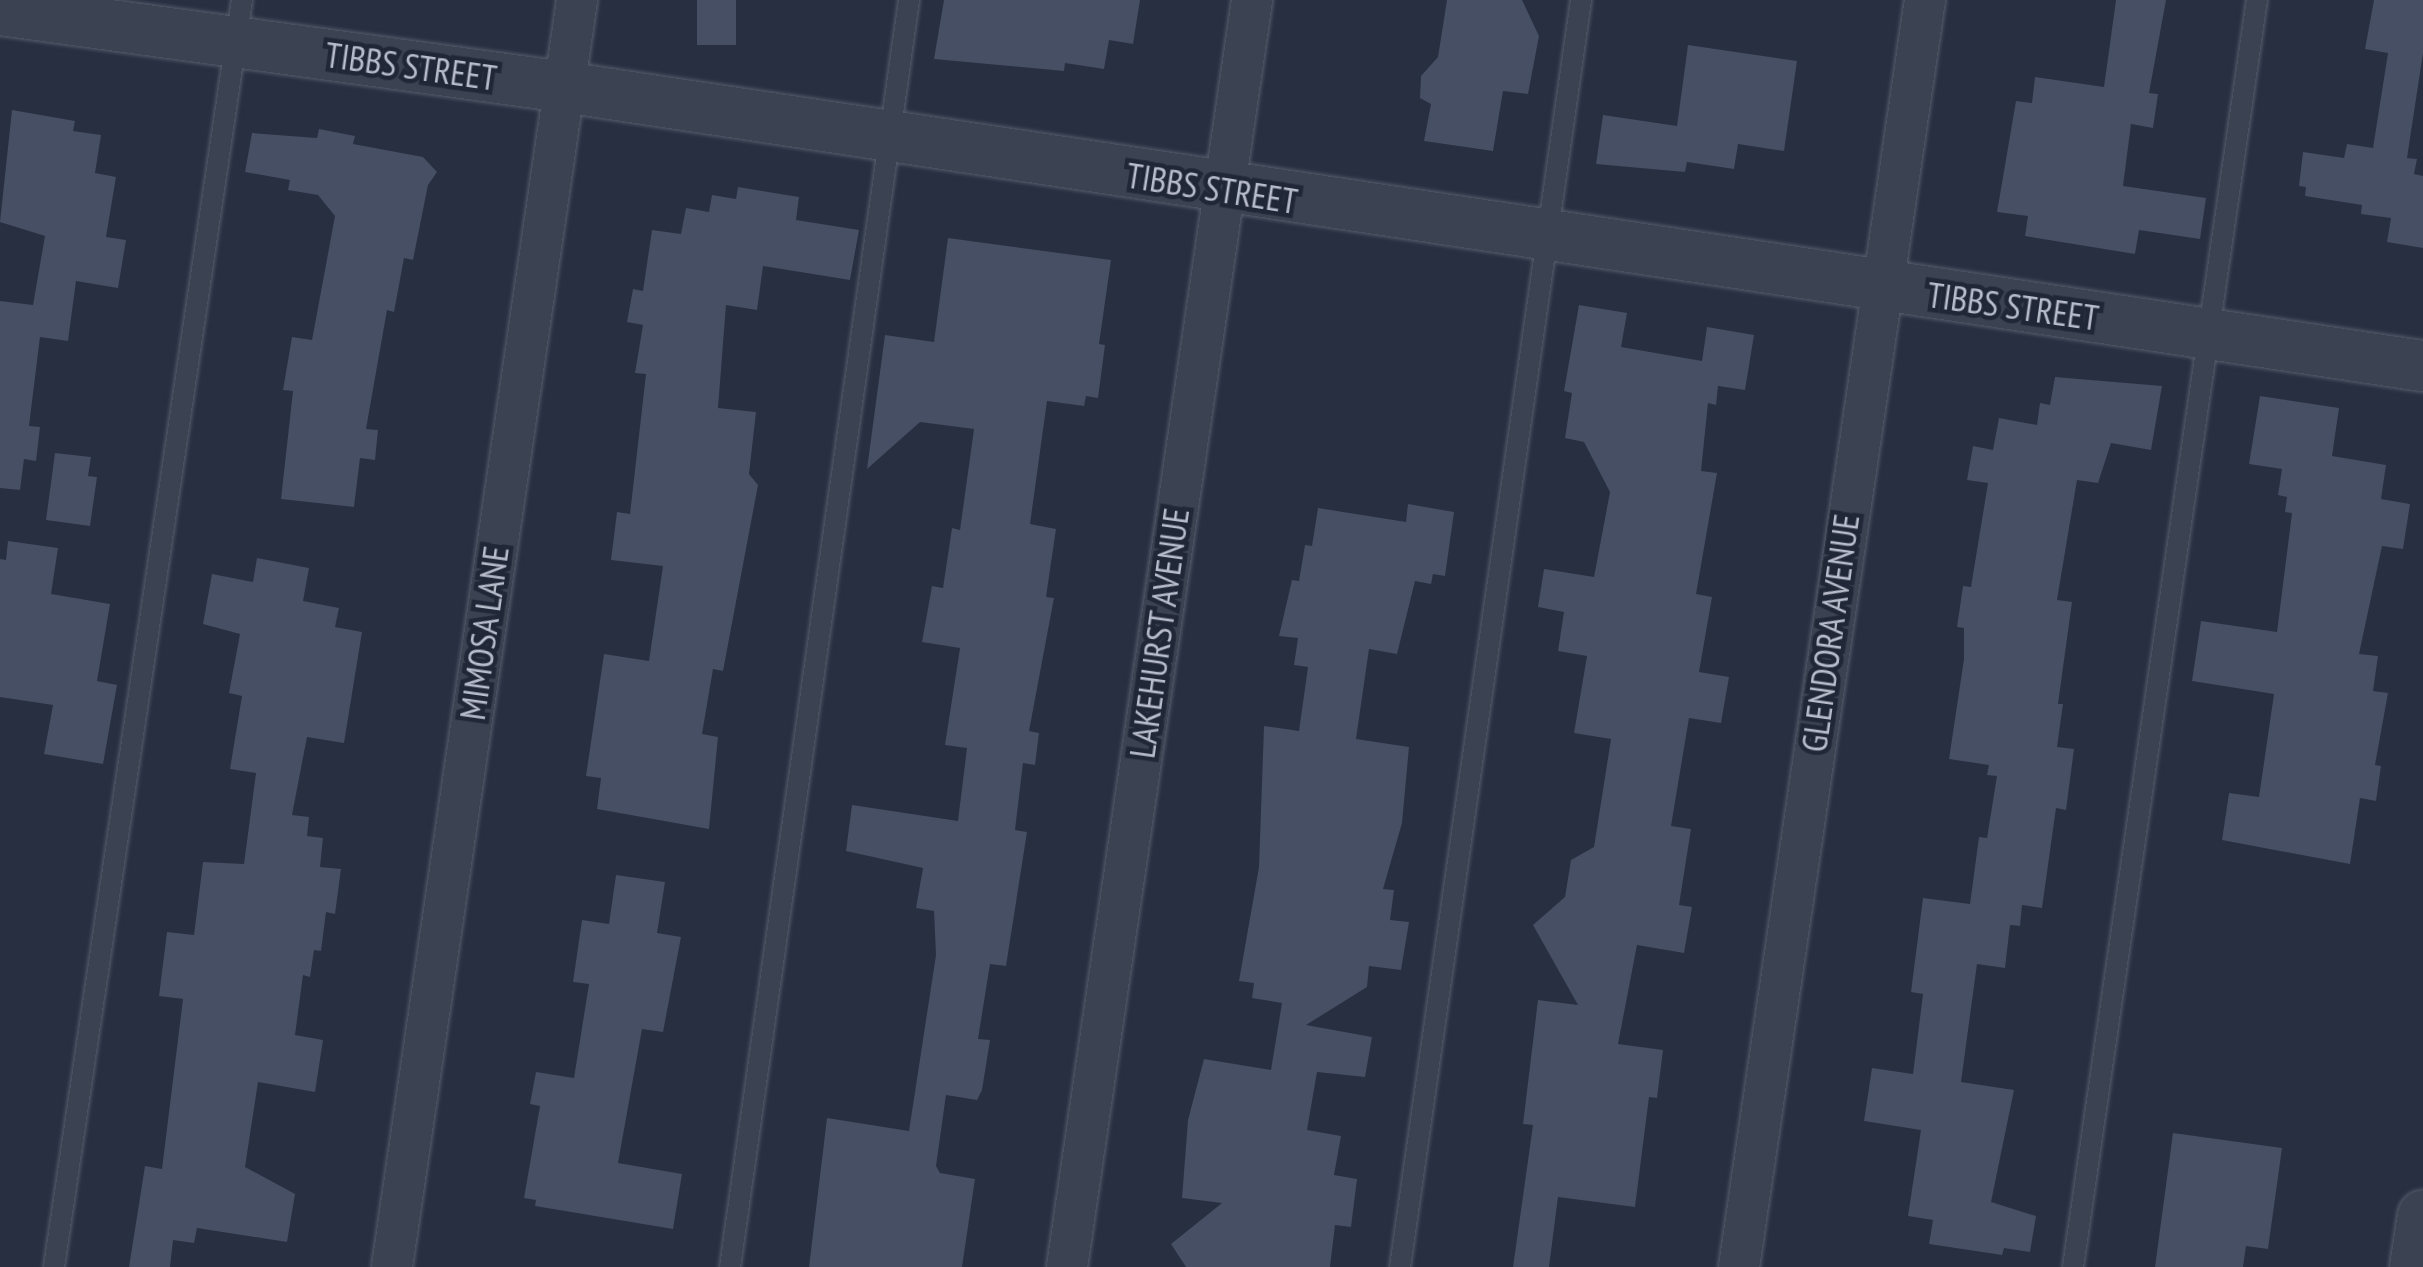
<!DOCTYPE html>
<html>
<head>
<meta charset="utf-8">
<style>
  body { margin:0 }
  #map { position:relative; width:2423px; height:1267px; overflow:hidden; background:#272f41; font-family:"PT Sans Narrow",sans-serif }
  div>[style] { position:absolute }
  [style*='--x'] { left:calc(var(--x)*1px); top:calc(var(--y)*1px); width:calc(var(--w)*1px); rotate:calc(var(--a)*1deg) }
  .building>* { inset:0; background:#464f63; transform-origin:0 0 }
  .roads { filter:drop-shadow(0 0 2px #565d6c) drop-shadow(0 0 2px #565d6c) }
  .service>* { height:20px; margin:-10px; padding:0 10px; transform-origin:10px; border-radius:10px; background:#3b4251 }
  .minor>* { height:40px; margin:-20px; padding:0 20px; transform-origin:20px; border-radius:20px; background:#3b4251 }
  .tertiary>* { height:50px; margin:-25px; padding:0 25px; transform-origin:25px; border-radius:25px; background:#3b4251 }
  span { translate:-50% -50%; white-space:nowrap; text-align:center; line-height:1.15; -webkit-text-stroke:9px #202737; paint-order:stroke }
  .street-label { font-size:35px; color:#b8bdcb }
</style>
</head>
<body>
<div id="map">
  <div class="building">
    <i style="left:697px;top:0;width:39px;height:45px"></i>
    <i style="clip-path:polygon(944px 0,1140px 0,1133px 44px,1109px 40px,1104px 69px,1065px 63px,1064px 71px,934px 59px)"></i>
    <i style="clip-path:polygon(1447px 0,1522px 0,1539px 36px,1528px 94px,1503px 91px,1493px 151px,1424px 141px,1431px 104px,1420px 98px,1421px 76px,1438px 57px)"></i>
    <i style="clip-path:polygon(2116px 0,2166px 0,2149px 93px,2158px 94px,2153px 128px,2131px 124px,2123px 186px,2206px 198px,2200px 239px,2139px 230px,2135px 254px,2025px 236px,2028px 216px,1997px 212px,2016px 101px,2032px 103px,2035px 77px,2104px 87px)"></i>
    <i style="clip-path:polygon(2374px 0,2423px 0,2423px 53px,2407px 158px,2417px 159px,2414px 174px,2423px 176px,2423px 248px,2387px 242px,2391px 218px,2361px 214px,2362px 205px,2305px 196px,2306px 187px,2299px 186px,2303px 152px,2344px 158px,2347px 144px,2373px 148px,2388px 53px,2365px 49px)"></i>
    <i style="clip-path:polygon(1688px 45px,1797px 61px,1784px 151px,1738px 144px,1734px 169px,1687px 162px,1685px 172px,1596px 164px,1603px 115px,1677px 126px)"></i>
    <i style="clip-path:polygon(12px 110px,75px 121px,73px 131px,101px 135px,95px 173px,116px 177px,106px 237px,126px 240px,118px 288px,76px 281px,68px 341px,40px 337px,29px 426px,40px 427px,36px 461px,24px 459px,20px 490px,0 488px,0 301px,33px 305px,45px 236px,0 222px)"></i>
    <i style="clip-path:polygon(319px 129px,355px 136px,353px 144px,423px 157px,437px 172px,428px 185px,413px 260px,404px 258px,394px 312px,387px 310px,366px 429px,378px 430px,375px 460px,360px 458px,354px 507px,281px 499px,293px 391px,283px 390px,292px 337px,312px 340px,335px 216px,318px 195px,288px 190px,290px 180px,245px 172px,252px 133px,317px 138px)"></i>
    <i style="clip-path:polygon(738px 187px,799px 197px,796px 220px,859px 230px,850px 280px,763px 266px,757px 310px,726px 305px,718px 408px,756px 412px,749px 474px,758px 485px,723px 671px,713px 669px,702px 734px,718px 737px,709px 829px,597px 809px,601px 778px,586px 776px,604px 654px,649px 661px,663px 566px,611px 560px,617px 512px,630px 514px,646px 374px,635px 373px,643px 325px,627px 322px,633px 289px,643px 291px,652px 230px,681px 234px,686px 208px,709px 212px,712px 195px,736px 199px)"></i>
    <i style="clip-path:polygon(948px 238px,1111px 260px,1099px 344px,1105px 345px,1098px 398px,1086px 396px,1084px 406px,1047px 401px,1030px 524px,1056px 529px,1046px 597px,1054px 598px,1029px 731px,1039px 733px,1035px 765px,1023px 763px,1015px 830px,1027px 832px,1006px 966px,990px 964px,978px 1039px,990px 1040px,982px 1090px,977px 1100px,946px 1095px,936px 1166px,940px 1173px,975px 1179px,962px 1267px,809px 1267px,827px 1118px,909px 1131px,936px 955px,934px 911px,916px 908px,923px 868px,846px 851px,852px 805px,958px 821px,967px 748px,945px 745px,960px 648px,922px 642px,932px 586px,943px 588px,952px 528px,960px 530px,974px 429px,920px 422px,867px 469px,885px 335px,934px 342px)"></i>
    <i style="clip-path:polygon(1579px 305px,1627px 313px,1621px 347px,1702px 361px,1707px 327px,1754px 335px,1745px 390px,1718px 386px,1716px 405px,1708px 403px,1701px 471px,1717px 473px,1696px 594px,1712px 597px,1699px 672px,1729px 677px,1721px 723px,1689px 718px,1671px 826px,1691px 829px,1679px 905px,1692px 907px,1684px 953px,1637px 945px,1618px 1044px,1663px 1050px,1657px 1098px,1649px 1097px,1635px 1207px,1558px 1197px,1549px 1267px,1513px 1267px,1533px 1125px,1523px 1124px,1538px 1000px,1578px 1005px,1533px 925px,1565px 897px,1571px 860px,1594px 847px,1611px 739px,1574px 733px,1587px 656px,1558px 651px,1564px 612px,1538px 607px,1544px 569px,1594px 577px,1610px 492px,1584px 442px,1565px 438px,1572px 393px,1564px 391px)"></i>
    <i style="clip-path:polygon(2055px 377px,2162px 386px,2151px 450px,2111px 443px,2098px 483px,2077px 480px,2057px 600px,2072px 602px,2058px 704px,2063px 704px,2057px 747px,2074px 749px,2066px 810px,2056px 808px,2042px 908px,2022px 905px,2020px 926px,2010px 925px,2005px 968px,1977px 964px,1961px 1082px,2014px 1090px,1991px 1202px,2036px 1216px,2030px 1252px,2004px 1248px,2002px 1255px,1929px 1244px,1933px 1220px,1908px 1216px,1921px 1130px,1864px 1121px,1872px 1068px,1913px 1074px,1923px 994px,1911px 992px,1923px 898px,1970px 904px,1979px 837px,1987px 838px,1997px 776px,1987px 775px,1989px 765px,1949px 759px,1964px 659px,1964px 628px,1957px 627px,1963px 586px,1971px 587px,1988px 483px,1967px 480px,1973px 446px,1993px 450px,1999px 418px,2037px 425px,2040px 403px,2050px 405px)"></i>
    <i style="clip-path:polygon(2260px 396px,2339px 408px,2332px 456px,2386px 465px,2381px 499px,2410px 504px,2403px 549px,2382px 546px,2359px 654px,2378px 656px,2373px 691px,2388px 693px,2375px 765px,2381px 766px,2376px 801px,2360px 798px,2350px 864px,2222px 840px,2229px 793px,2259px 797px,2274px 694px,2192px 681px,2201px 621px,2277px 632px,2292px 513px,2285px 512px,2287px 497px,2278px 495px,2282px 469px,2249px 464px)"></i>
    <i style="clip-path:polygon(55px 453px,91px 457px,88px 476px,97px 477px,90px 526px,46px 520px)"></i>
    <i style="clip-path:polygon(1408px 504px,1454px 512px,1445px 576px,1433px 574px,1431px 584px,1415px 581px,1397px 654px,1369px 649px,1356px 739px,1409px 747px,1402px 823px,1383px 889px,1394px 890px,1390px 920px,1409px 922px,1401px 970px,1369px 966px,1367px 987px,1306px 1025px,1372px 1037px,1365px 1077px,1317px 1072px,1307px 1130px,1341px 1136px,1334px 1175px,1357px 1179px,1351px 1227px,1335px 1225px,1330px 1267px,1186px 1267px,1171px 1244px,1222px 1203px,1182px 1198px,1188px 1120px,1204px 1059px,1271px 1070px,1282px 1003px,1252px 998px,1254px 983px,1239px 981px,1259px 867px,1264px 726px,1299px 731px,1308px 667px,1294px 665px,1298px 638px,1279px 636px,1292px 580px,1299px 581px,1305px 545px,1312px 546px,1318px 508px,1406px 522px)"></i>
    <i style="clip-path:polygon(8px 541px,58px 548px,51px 594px,110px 604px,97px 681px,117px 685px,103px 764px,44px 754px,53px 705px,0 697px,0 559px,6px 560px)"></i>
    <i style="clip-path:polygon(257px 558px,309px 568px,303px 601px,339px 608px,335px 627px,362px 632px,344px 743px,307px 737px,292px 815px,309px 817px,307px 836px,323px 838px,320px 867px,341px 869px,335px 914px,326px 912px,321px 951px,314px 950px,310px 977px,303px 975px,295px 1035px,323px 1040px,315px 1092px,258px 1082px,245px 1167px,295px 1194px,287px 1242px,197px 1228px,194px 1243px,173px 1240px,170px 1267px,129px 1267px,145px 1166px,162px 1169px,183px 999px,159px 996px,167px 932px,194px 935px,203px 862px,244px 864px,256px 773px,230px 769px,242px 696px,229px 693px,240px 634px,203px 624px,212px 574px,253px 582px)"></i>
    <i style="clip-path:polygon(616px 875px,665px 882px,657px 933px,681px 937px,663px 1032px,642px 1029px,618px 1163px,682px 1174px,673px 1229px,535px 1206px,536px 1200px,524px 1198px,540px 1106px,530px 1104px,536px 1072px,574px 1078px,589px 984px,573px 982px,582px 920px,609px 924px)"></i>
    <i style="clip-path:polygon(2173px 1133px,2282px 1148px,2268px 1249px,2246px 1246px,2243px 1267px,2155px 1267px)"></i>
  </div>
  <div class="roads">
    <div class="service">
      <i style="--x:54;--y:1267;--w:1281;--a:-81.56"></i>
      <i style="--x:730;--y:1267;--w:1280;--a:-81.96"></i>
      <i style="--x:1400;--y:1267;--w:1280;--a:-81.87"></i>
      <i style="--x:2073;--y:1267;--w:1280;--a:-81.74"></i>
    </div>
    <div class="minor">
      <i style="--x:392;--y:1267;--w:1280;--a:-81.69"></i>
      <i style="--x:1067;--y:1267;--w:1280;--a:-81.69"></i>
      <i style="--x:1739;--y:1267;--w:1281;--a:-81.65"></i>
    </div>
    <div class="tertiary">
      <i style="--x:0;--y:10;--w:569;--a:7.77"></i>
      <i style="--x:564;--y:87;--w:1880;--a:8.54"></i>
      <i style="--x:2415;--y:1267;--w:52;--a:-81.1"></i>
    </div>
  </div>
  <div class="street-label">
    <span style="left:411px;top:66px;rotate:8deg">TIBBS STREET</span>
    <span style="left:1212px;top:188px;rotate:9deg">TIBBS STREET</span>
    <span style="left:2013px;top:306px;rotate:8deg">TIBBS STREET</span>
    <span style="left:484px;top:633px;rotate:-82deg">MIMOSA LANE</span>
    <span style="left:1159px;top:633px;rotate:-82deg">LAKEHURST AVENUE</span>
    <span style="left:1830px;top:633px;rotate:-82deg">GLENDORA AVENUE</span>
  </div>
</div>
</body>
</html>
